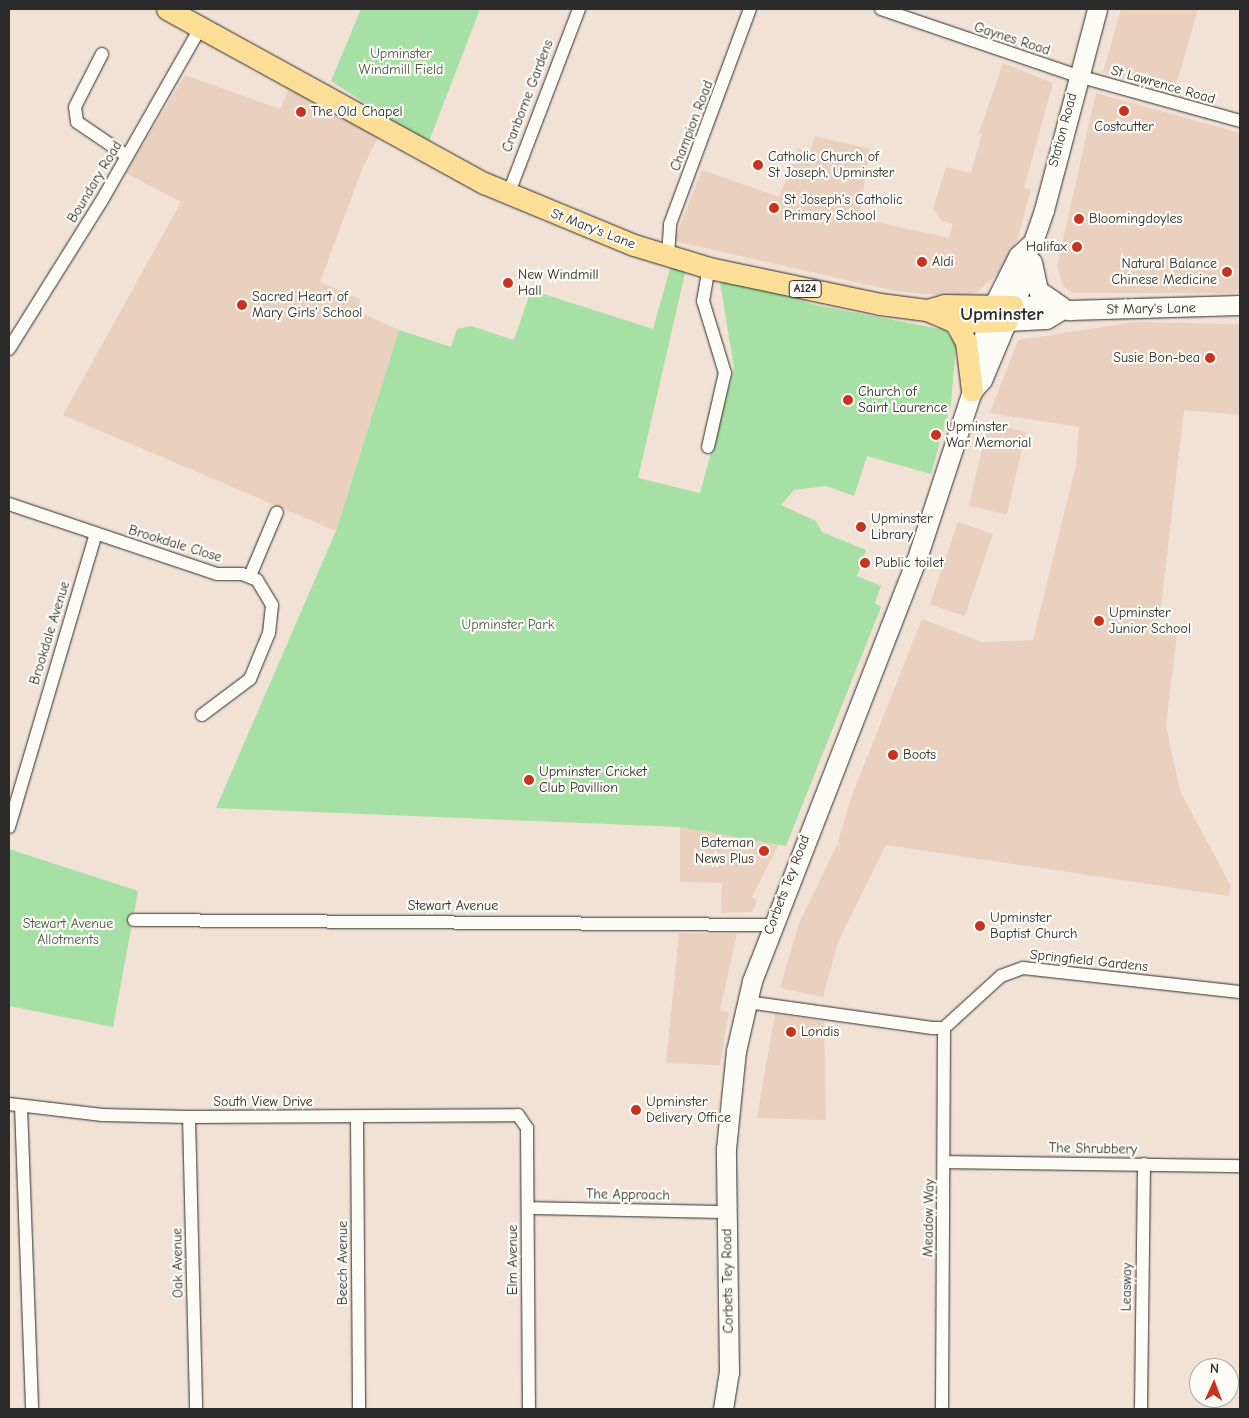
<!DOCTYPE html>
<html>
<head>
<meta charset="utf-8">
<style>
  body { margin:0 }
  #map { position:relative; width:1249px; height:1418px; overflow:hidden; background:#f2e2d6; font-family:"Comic Neue",sans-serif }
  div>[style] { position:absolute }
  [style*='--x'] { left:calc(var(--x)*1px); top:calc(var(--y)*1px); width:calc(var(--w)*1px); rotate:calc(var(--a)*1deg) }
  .built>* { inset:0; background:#ead0bf; transform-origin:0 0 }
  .green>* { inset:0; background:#a7e0a5 }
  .roads { filter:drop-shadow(0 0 1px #2b2b2b) drop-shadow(0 0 1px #2b2b2b) }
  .street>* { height:12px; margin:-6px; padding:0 6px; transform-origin:6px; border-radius:6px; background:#fdfcf7 }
  .secondary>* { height:19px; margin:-9.5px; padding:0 9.5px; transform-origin:9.5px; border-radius:9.5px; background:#fdfcf7 }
  .primary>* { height:21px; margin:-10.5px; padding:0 10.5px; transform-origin:10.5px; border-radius:10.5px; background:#fcde96 }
  .dots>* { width:14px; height:14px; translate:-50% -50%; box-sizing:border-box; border:2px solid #fdfcf7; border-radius:50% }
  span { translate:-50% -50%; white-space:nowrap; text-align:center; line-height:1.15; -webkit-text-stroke:4.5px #fdfcf7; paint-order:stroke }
  .shield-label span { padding:1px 4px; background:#fdfcf7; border:1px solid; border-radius:4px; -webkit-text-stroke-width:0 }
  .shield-label { font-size:12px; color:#2b2b2b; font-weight:700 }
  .street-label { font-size:14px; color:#2b2b2b }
  .park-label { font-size:14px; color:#4a584a }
  .poi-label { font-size:14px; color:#2b2b2b }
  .left { translate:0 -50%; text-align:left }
  .right { translate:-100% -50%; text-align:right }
  .district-label { font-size:19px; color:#2b2b2b; font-weight:700 }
  .frame { position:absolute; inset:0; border:10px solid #2b2b2b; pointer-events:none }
  .north { position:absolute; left:1189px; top:1358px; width:50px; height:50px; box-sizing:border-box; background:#fdfcf7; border:1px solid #a9a8a5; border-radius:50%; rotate:2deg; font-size:14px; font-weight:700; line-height:20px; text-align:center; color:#2b2b2b }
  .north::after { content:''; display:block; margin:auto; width:18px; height:22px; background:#c8321e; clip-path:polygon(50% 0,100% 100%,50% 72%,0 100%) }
</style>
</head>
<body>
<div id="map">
  <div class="built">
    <i style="clip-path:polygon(1121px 9px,1198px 9px,1174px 92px,1103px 72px)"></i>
    <i style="clip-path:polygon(1003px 63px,1053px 83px,1024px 188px,1031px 190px,1018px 238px,998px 274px,977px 292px,958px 297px,895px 291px,674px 241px,702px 170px,779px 197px,798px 148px,810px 152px,815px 136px,870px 149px,859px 218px,949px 238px,953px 224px,942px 221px,933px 209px,946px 167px,971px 173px,982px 134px,979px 133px)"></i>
    <i style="clip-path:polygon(185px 75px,280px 109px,290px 87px,380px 134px,363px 167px,320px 282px,360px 299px,359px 312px,399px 330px,336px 531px,63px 415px,181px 202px,126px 173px)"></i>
    <i style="clip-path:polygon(1096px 93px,1240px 133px,1240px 293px,1073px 293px,1063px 286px,1057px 266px)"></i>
    <i style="clip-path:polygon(1134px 322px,1240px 324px,1240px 415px,1184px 410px,1158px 633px,1177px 635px,1166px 725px,1180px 791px,1231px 886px,1229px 896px,886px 845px,838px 942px,823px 997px,780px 988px,799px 923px,837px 845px,841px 846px,838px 842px,851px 798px,922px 619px,982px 642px,1033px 640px,1076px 465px,1079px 427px,990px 413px,1018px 340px)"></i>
    <i style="left:988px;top:423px;width:39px;height:85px;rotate:13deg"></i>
    <i style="left:958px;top:522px;width:37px;height:87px;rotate:19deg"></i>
    <i style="clip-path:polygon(680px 827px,779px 844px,752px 897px,757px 900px,752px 912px,721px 913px,722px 883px,680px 882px)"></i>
    <i style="clip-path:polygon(679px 933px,737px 934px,720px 1010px,729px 1012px,720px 1065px,666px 1063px)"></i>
    <i style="clip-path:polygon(775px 1014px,824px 1021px,826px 1120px,757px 1118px)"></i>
  </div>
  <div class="green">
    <i style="clip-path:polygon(361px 9px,480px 9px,428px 144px,331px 81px)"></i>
    <i style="clip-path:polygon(671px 265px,686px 269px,638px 478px,700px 493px,734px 368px,719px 276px,816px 305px,945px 330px,956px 345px,951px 404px,943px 432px,936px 431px,934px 438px,940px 442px,931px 474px,867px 456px,854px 496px,826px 486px,794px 490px,781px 505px,816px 521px,822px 532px,866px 550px,857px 576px,881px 586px,875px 603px,881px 607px,786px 846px,680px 827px,216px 808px,336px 531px,399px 330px,451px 347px,457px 329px,471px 326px,514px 340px,531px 290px,653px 329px)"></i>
    <i style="clip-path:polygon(9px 849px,138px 891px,113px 1027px,9px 1006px)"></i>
  </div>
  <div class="roads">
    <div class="street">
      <i style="--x:881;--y:9;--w:208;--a:18.8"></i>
      <i style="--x:1078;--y:76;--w:168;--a:15.5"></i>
      <i style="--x:102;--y:54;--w:59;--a:117"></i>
      <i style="--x:75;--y:107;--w:15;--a:82"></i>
      <i style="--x:77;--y:122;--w:60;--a:34.2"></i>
      <i style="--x:508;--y:195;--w:199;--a:-69.1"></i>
      <i style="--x:668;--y:255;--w:31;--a:-86"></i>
      <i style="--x:670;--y:224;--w:229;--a:-69.6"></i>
      <i style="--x:9;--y:349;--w:173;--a:-58"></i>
      <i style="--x:101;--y:202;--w:202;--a:-60.3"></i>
      <i style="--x:708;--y:447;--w:76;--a:-77.1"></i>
      <i style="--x:725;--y:373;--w:75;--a:-107"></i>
      <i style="--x:703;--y:301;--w:34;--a:-80"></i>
      <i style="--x:9;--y:504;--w:219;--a:18.6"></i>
      <i style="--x:217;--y:574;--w:25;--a:0"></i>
      <i style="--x:242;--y:574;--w:16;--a:22"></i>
      <i style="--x:257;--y:580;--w:29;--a:59"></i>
      <i style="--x:272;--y:605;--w:28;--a:96"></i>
      <i style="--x:269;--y:633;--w:50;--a:112.4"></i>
      <i style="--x:250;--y:679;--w:60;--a:143.1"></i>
      <i style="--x:250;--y:576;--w:69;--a:-67.1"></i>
      <i style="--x:9;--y:827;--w:303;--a:-73.5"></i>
      <i style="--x:134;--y:920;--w:638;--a:0.45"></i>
      <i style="--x:747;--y:1002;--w:187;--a:8"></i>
      <i style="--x:932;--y:1028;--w:12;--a:0"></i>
      <i style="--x:944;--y:1028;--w:77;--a:-42.4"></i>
      <i style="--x:1001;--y:976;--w:23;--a:-20"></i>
      <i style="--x:1023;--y:968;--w:218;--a:6.3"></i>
      <i style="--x:9;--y:1104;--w:94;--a:6.7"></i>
      <i style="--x:102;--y:1115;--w:87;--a:1.3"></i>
      <i style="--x:189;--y:1117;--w:329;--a:-0.3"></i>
      <i style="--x:518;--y:1115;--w:16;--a:55"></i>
      <i style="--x:527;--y:1128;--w:281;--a:89.6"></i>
      <i style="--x:21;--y:1106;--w:303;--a:87.9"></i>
      <i style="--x:189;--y:1117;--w:292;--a:88.6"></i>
      <i style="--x:357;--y:1117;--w:292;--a:89.6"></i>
      <i style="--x:945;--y:1162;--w:295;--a:0.8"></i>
      <i style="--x:528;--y:1208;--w:199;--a:1.2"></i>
      <i style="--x:942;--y:1409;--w:381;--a:-89.7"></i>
      <i style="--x:1141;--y:1409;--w:245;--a:-89.3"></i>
    </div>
    <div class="secondary">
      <i style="--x:1032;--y:262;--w:29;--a:78"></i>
      <i style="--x:1038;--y:290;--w:28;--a:35"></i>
      <i style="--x:1013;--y:306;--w:32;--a:-2"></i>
      <i style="--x:1045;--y:305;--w:25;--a:12"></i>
      <i style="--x:1069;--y:310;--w:171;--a:-1.7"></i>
      <i style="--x:1007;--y:321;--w:39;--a:-3"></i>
      <i style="--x:1046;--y:319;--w:17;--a:-31"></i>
      <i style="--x:972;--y:375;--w:72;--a:-73.1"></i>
      <i style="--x:993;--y:306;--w:56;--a:-63.4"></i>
      <i style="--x:1018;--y:256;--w:21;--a:-43"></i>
      <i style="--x:1033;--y:242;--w:34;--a:-71"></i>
      <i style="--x:1044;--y:210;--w:208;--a:-75.2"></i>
      <i style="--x:723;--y:1409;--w:36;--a:-81"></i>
      <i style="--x:729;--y:1373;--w:224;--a:-90.8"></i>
      <i style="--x:726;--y:1149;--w:99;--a:-84.2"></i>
      <i style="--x:736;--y:1051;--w:72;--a:-77.1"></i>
      <i style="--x:752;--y:981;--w:460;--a:-68.7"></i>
      <i style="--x:919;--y:552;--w:169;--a:-71.8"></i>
      <i style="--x:972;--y:391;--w:15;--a:-48"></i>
      <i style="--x:982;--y:380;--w:108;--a:-67.2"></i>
      <i style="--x:1024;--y:280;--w:30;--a:-82"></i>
    </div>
    <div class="primary">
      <i style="--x:167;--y:9;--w:362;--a:28.8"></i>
      <i style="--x:484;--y:183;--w:162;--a:22.5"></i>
      <i style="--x:634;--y:245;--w:78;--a:17"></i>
      <i style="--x:709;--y:268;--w:175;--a:11.9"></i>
      <i style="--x:880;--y:304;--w:47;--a:7.3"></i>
      <i style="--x:927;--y:310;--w:18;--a:-16"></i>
      <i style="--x:944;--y:305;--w:69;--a:0.8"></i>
      <i style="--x:927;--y:310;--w:30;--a:23"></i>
      <i style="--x:955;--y:322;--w:52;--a:-1.1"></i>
      <i style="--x:955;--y:322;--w:23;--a:61"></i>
      <i style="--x:966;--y:342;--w:49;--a:83"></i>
    </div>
  </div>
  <div class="dots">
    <i style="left:1124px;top:111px;background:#c8321e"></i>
    <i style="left:301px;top:112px;background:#c8321e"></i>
    <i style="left:758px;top:165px;background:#c8321e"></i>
    <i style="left:774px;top:208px;background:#c8321e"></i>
    <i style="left:1079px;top:219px;background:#c8321e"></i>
    <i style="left:1077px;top:247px;background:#c8321e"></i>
    <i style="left:922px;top:262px;background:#c8321e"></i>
    <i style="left:1227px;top:272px;background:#c8321e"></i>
    <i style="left:508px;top:283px;background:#c8321e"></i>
    <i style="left:242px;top:305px;background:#c8321e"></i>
    <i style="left:1210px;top:358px;background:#c8321e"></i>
    <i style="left:848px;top:400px;background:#c8321e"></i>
    <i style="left:936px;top:435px;background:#c8321e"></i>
    <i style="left:861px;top:527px;background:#c8321e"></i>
    <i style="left:865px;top:563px;background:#c8321e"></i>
    <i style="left:1099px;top:621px;background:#c8321e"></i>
    <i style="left:893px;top:755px;background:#c8321e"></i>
    <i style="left:529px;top:780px;background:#c8321e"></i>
    <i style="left:764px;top:851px;background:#c8321e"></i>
    <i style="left:980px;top:926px;background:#c8321e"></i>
    <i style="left:791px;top:1032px;background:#c8321e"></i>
    <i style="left:636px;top:1110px;background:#c8321e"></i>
  </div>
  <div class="shield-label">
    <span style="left:805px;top:289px">A124</span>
  </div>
  <div class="street-label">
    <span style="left:1012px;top:39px;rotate:18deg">Gaynes Road</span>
    <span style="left:1163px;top:85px;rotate:16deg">St Lawrence Road</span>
    <span style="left:528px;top:96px;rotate:-69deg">Cranborne Gardens</span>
    <span style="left:692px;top:126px;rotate:-69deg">Champion Road</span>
    <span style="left:1063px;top:130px;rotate:-75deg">Station Road</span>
    <span style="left:95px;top:182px;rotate:-59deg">Boundary Road</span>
    <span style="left:593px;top:229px;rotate:21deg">St Mary's Lane</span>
    <span style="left:1151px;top:309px;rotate:-1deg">St Mary's Lane</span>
    <span style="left:175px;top:544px;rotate:17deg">Brookdale Close</span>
    <span style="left:50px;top:633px;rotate:-73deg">Brookdale Avenue</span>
    <span style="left:787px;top:885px;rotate:-69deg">Corbets Tey Road</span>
    <span style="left:453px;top:906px">Stewart Avenue</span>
    <span style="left:1089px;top:961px;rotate:6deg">Springfield Gardens</span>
    <span style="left:263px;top:1102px">South View Drive</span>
    <span style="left:1093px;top:1149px;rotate:1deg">The Shrubbery</span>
    <span style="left:628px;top:1195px;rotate:1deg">The Approach</span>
    <span style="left:929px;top:1218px;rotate:-89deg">Meadow Way</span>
    <span style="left:513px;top:1260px;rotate:-90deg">Elm Avenue</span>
    <span style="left:178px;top:1263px;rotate:-91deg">Oak Avenue</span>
    <span style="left:343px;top:1263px;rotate:-90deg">Beech Avenue</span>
    <span style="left:728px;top:1281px;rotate:-91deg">Corbets Tey Road</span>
    <span style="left:1127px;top:1287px;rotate:-89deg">Leasway</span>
  </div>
  <div class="park-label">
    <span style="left:401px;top:62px">Upminster<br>Windmill Field</span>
    <span style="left:508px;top:625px">Upminster Park</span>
    <span style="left:68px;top:932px">Stewart Avenue<br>Allotments</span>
  </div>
  <div class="poi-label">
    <span class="left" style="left:311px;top:112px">The Old Chapel</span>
    <span style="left:1124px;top:127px">Costcutter</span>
    <span class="left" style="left:768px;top:165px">Catholic Church of<br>St Joseph, Upminster</span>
    <span class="left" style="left:784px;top:208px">St Joseph's Catholic<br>Primary School</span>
    <span class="left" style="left:1089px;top:219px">Bloomingdoyles</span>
    <span class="right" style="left:1067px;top:247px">Halifax</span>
    <span class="left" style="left:932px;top:262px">Aldi</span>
    <span class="right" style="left:1217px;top:272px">Natural Balance<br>Chinese Medicine</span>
    <span class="left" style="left:518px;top:283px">New Windmill<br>Hall</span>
    <span class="left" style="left:252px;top:305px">Sacred Heart of<br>Mary Girls' School</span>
    <span class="right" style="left:1200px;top:358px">Susie Bon-bea</span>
    <span class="left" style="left:858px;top:400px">Church of<br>Saint Laurence</span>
    <span class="left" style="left:946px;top:435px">Upminster<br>War Memorial</span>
    <span class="left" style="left:871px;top:527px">Upminster<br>Library</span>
    <span class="left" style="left:875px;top:563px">Public toilet</span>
    <span class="left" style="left:1109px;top:621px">Upminster<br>Junior School</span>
    <span class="left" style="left:903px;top:755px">Boots</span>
    <span class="left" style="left:539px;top:780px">Upminster Cricket<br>Club Pavillion</span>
    <span class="right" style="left:754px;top:851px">Bateman<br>News Plus</span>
    <span class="left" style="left:990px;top:926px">Upminster<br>Baptist Church</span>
    <span class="left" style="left:801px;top:1032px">Londis</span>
    <span class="left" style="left:646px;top:1110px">Upminster<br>Delivery Office</span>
  </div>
  <div class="district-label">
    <span style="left:1002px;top:315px">Upminster</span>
  </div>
  <div class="frame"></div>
  <div class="north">N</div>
</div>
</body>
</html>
